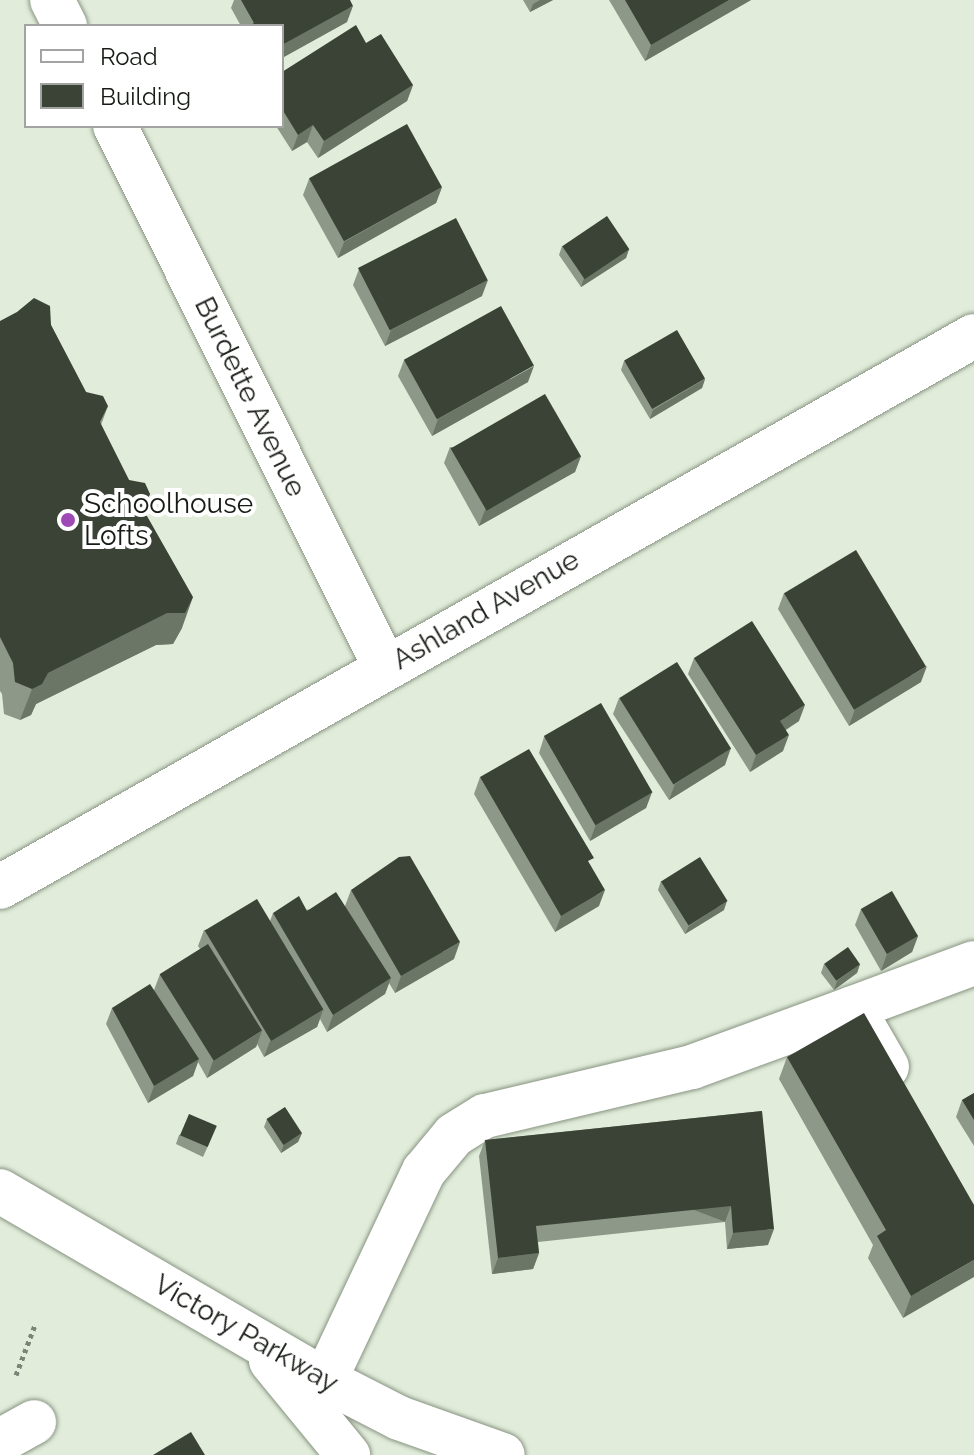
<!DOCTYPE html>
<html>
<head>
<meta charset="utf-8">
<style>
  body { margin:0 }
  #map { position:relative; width:974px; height:1455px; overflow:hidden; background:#e1edda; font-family:Raleway,sans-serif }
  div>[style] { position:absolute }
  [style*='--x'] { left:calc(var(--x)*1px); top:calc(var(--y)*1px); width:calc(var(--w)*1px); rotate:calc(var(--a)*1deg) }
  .path>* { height:5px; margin-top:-2.5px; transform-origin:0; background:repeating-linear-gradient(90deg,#7c8478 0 4px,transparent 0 8px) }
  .roads { filter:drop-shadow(0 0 2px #889382) drop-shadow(0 0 2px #889382) }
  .minor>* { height:44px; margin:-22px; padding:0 22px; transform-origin:22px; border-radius:22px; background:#fff }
  .wall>* { inset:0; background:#8e9888 }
  .shaded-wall>* { inset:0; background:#6c7666; transform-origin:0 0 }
  .building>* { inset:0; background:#3a4335; transform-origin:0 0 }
  .dots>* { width:22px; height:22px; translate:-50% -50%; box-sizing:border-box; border:4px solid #fff; border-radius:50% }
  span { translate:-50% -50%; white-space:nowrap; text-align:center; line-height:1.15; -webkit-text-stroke:8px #fff; paint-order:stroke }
  .street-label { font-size:28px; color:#171b15 }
  .poi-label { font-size:28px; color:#171b15 }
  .left { translate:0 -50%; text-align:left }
  .legend { position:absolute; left:24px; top:24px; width:260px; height:104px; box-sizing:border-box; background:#fff; border:2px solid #a2a4a1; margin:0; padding:10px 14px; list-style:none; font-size:24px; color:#171b15 }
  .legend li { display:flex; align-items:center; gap:16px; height:40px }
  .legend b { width:40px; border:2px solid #a2a4a1 }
</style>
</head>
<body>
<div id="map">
  <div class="path">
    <i style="--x:16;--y:1375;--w:53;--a:-69.2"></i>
  </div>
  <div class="roads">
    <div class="minor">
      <i style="--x:52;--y:0;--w:29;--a:63"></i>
      <i style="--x:115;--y:126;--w:605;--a:63.48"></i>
      <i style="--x:0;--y:887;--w:1119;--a:-29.5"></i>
      <i style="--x:853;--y:1008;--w:129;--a:-20.4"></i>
      <i style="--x:0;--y:1191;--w:376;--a:30.2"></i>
      <i style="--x:325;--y:1380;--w:83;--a:27.2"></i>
      <i style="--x:399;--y:1418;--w:110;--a:19.6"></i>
      <i style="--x:271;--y:1361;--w:122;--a:50.7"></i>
      <i style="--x:325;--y:1380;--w:231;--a:-64.7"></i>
      <i style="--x:424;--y:1171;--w:47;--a:-50.2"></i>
      <i style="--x:454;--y:1135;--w:36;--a:-32"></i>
      <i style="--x:485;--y:1116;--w:213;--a:-13.3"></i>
      <i style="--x:692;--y:1067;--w:171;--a:-20.1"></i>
      <i style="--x:853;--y:1008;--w:68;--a:60"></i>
      <i style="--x:0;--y:1441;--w:39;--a:-29"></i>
    </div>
  </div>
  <div class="wall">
    <i style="clip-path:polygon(234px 0,350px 0,347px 22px,282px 58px,282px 26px,241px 26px,231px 8px)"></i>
    <i style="clip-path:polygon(523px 0,553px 0,530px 12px)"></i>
    <i style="clip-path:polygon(609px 0,751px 0,645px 61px)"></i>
    <i style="clip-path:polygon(366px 43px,413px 85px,407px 101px,318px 158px,307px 142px,292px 151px,276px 126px,282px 126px,282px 72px)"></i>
    <i style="clip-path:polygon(309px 179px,442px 187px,436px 203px,338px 258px,303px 195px)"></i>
    <i style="clip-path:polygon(562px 246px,629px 249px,626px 258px,581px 287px,559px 255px)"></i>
    <i style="clip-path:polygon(359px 269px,482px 296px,385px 346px,353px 285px)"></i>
    <i style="clip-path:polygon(0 321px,51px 325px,86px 392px,108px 406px,101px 425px,129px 480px,150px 494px,144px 510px,182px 628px,173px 644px,156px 645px,36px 704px,31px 715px,20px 720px,4px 714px,2px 694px,0 691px)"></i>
    <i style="clip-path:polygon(404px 360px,528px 382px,432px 436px,398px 376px)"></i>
    <i style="clip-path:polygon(624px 361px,705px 379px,702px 388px,650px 419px,621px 370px)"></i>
    <i style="clip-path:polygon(450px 447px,581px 456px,575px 472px,479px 526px,444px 463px)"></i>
    <i style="clip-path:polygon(784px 593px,921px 682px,849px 726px,778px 609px)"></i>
    <i style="clip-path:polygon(694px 658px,799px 721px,786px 730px,783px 751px,750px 772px,688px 674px)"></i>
    <i style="clip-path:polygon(619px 698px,725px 765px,669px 800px,613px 714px)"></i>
    <i style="clip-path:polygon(544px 737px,652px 792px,646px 808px,590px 841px,539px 753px)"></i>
    <i style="clip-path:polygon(480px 777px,591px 866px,599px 906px,555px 932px,474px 794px)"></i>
    <i style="clip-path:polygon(661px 881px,724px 910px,685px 934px,658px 890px)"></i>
    <i style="clip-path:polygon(351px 890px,454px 959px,395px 993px,389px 983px,385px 994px,327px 1032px,320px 1019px,317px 1027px,264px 1057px,257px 1044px,256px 1047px,207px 1078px,198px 1062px,193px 1076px,148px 1103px,106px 1024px,112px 1008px,154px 990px,160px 974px,200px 949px,198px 946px,204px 930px,270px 921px,273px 913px,345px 906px)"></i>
    <i style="clip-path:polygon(861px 909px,918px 936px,912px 952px,881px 971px,855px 925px)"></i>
    <i style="clip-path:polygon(824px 964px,860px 964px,857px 973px,834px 990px,821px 973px)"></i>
    <i style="clip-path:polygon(787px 1057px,974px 1205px,903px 1318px,868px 1258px,873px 1245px,779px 1079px)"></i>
    <i style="clip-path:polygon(974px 1093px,974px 1146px,956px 1117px,962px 1100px)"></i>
    <i style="clip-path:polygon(762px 1111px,768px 1245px,727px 1249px,725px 1222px,538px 1242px,539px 1253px,533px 1269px,492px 1274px,479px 1156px,485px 1140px)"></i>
    <i style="clip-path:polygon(267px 1119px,302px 1133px,298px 1142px,281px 1153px,264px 1127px)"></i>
    <i style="clip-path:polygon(217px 1126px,203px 1157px,176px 1144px,179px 1135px)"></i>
  </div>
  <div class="shaded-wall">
    <i style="clip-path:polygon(540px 0,553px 0,530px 12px,533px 4px)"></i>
    <i style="clip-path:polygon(729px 0,751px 0,645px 61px,651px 45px)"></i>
    <i style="clip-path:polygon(353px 6px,347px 22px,282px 58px,282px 45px)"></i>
    <i style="clip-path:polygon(413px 85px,407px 101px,318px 158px,324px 141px)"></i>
    <i style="clip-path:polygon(313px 125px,307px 142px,292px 151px,298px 135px)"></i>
    <i style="clip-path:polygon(442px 187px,436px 203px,338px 258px,344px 242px)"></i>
    <i style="clip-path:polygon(629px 249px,626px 258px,581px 287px,584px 278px)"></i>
    <i style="clip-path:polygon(488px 280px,482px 296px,385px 346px,391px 330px)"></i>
    <i style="clip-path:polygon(534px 366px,528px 382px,432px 436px,438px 419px)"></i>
    <i style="clip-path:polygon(705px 379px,702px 388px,650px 419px,653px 410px)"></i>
    <i style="clip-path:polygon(581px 456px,575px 472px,479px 526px,485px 510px)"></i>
    <i style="clip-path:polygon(193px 597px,182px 628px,173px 644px,156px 645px,36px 704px,31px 715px,20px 720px,32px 689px,48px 673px)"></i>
    <i style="clip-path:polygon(927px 666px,921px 682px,849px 726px,855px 709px)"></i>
    <i style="clip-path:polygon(805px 705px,799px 721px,774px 737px,780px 721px)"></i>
    <i style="clip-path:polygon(789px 735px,783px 751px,750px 772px,756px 755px)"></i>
    <i style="clip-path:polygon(731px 748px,725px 765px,669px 800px,675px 784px)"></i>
    <i style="clip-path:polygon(652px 792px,646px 808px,590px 841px,596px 824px)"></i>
    <i style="clip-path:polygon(605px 890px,599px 906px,555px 932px,561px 916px)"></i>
    <i style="clip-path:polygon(727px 901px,724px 910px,685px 934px,689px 926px)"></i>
    <i style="clip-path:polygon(918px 936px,912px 952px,881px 971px,887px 954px)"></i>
    <i style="clip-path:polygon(460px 942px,454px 959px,395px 993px,401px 976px)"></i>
    <i style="clip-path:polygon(860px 964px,857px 973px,834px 990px,837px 981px)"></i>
    <i style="clip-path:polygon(391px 978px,385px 994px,327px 1032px,333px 1015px)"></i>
    <i style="clip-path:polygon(323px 1010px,317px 1027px,264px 1057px,270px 1041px)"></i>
    <i style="clip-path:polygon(262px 1031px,256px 1047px,207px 1078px,213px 1061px)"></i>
    <i style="clip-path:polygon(199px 1059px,193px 1076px,148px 1103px,154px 1086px)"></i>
    <i style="clip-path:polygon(302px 1133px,298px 1142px,281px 1153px,284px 1144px)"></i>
    <i style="left:731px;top:1206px;width:17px;height:196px;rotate:111deg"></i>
    <i style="clip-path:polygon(774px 1229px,768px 1245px,727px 1249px,733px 1233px)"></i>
    <i style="clip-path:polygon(539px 1253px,533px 1269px,492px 1274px,498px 1258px)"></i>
    <i style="clip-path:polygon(974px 1260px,974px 1277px,903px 1318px,911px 1296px)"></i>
  </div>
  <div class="building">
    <i style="clip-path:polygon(241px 0,350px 0,353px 6px,282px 45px,282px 26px,249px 26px,254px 23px)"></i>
    <i style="clip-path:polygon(625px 0,729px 0,651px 45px)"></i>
    <i style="clip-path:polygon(356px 25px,366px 43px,381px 34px,413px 85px,324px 141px,313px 125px,298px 135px,282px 109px,282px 72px)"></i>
    <i style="left:407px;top:124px;width:72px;height:112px;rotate:61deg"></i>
    <i style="left:607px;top:216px;width:40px;height:54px;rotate:56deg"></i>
    <i style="left:456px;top:218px;width:70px;height:110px;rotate:63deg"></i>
    <i style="clip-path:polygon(34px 298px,50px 306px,51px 325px,86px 392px,103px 396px,108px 406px,100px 422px,129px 480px,145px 483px,150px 494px,143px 509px,193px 597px,185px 613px,167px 613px,48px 673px,42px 684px,32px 689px,15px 682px,13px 663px,0 637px,0 321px,17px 312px)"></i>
    <i style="left:501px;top:306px;width:68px;height:111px;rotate:61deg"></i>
    <i style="left:677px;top:330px;width:56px;height:61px;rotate:60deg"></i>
    <i style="left:545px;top:394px;width:72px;height:109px;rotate:60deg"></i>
    <i style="left:856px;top:550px;width:136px;height:84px;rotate:59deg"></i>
    <i style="clip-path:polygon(752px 621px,805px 705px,780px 721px,789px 735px,756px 755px,694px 658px)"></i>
    <i style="left:677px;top:662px;width:102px;height:68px;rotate:58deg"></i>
    <i style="left:601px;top:703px;width:103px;height:66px;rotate:60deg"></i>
    <i style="clip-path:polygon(529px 749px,594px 858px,588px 861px,605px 890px,561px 916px,480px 777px)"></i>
    <i style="clip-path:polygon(410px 856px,460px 942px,401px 976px,351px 890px,399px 857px)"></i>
    <i style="left:700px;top:857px;width:52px;height:46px;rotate:58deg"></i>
    <i style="left:892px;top:891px;width:52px;height:36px;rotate:60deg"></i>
    <i style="clip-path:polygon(336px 892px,391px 978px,333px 1015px,273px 913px,299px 896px,307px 911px)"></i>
    <i style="left:257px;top:899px;width:129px;height:61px;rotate:59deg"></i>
    <i style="left:208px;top:944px;width:102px;height:57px;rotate:58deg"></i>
    <i style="left:848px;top:947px;width:21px;height:29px;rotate:55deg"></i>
    <i style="clip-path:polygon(150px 984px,199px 1059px,154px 1086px,112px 1008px)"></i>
    <i style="clip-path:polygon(864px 1013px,974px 1205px,974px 1260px,911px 1296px,877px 1236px,886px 1230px,787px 1057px)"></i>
    <i style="clip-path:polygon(974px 1093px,974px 1120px,962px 1100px)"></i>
    <i style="left:285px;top:1107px;width:31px;height:22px;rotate:57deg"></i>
    <i style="clip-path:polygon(762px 1111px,774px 1229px,733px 1233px,731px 1206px,536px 1226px,539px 1253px,498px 1258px,485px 1140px)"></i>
    <i style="left:189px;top:1114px;width:30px;height:23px;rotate:23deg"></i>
    <i style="clip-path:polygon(191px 1432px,205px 1455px,153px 1455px)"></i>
  </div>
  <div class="dots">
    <i style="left:68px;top:520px;background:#9f49b6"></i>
  </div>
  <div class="street-label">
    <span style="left:250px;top:397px;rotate:64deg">Burdette Avenue</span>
    <span style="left:486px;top:610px;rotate:-30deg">Ashland Avenue</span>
    <span style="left:246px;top:1334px;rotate:30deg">Victory Parkway</span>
  </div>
  <div class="poi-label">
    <span class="left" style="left:84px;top:520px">Schoolhouse<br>Lofts</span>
  </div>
  <ul class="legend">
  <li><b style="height:10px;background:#fff"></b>Road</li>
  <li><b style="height:22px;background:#3a4335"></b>Building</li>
  </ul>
</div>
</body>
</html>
